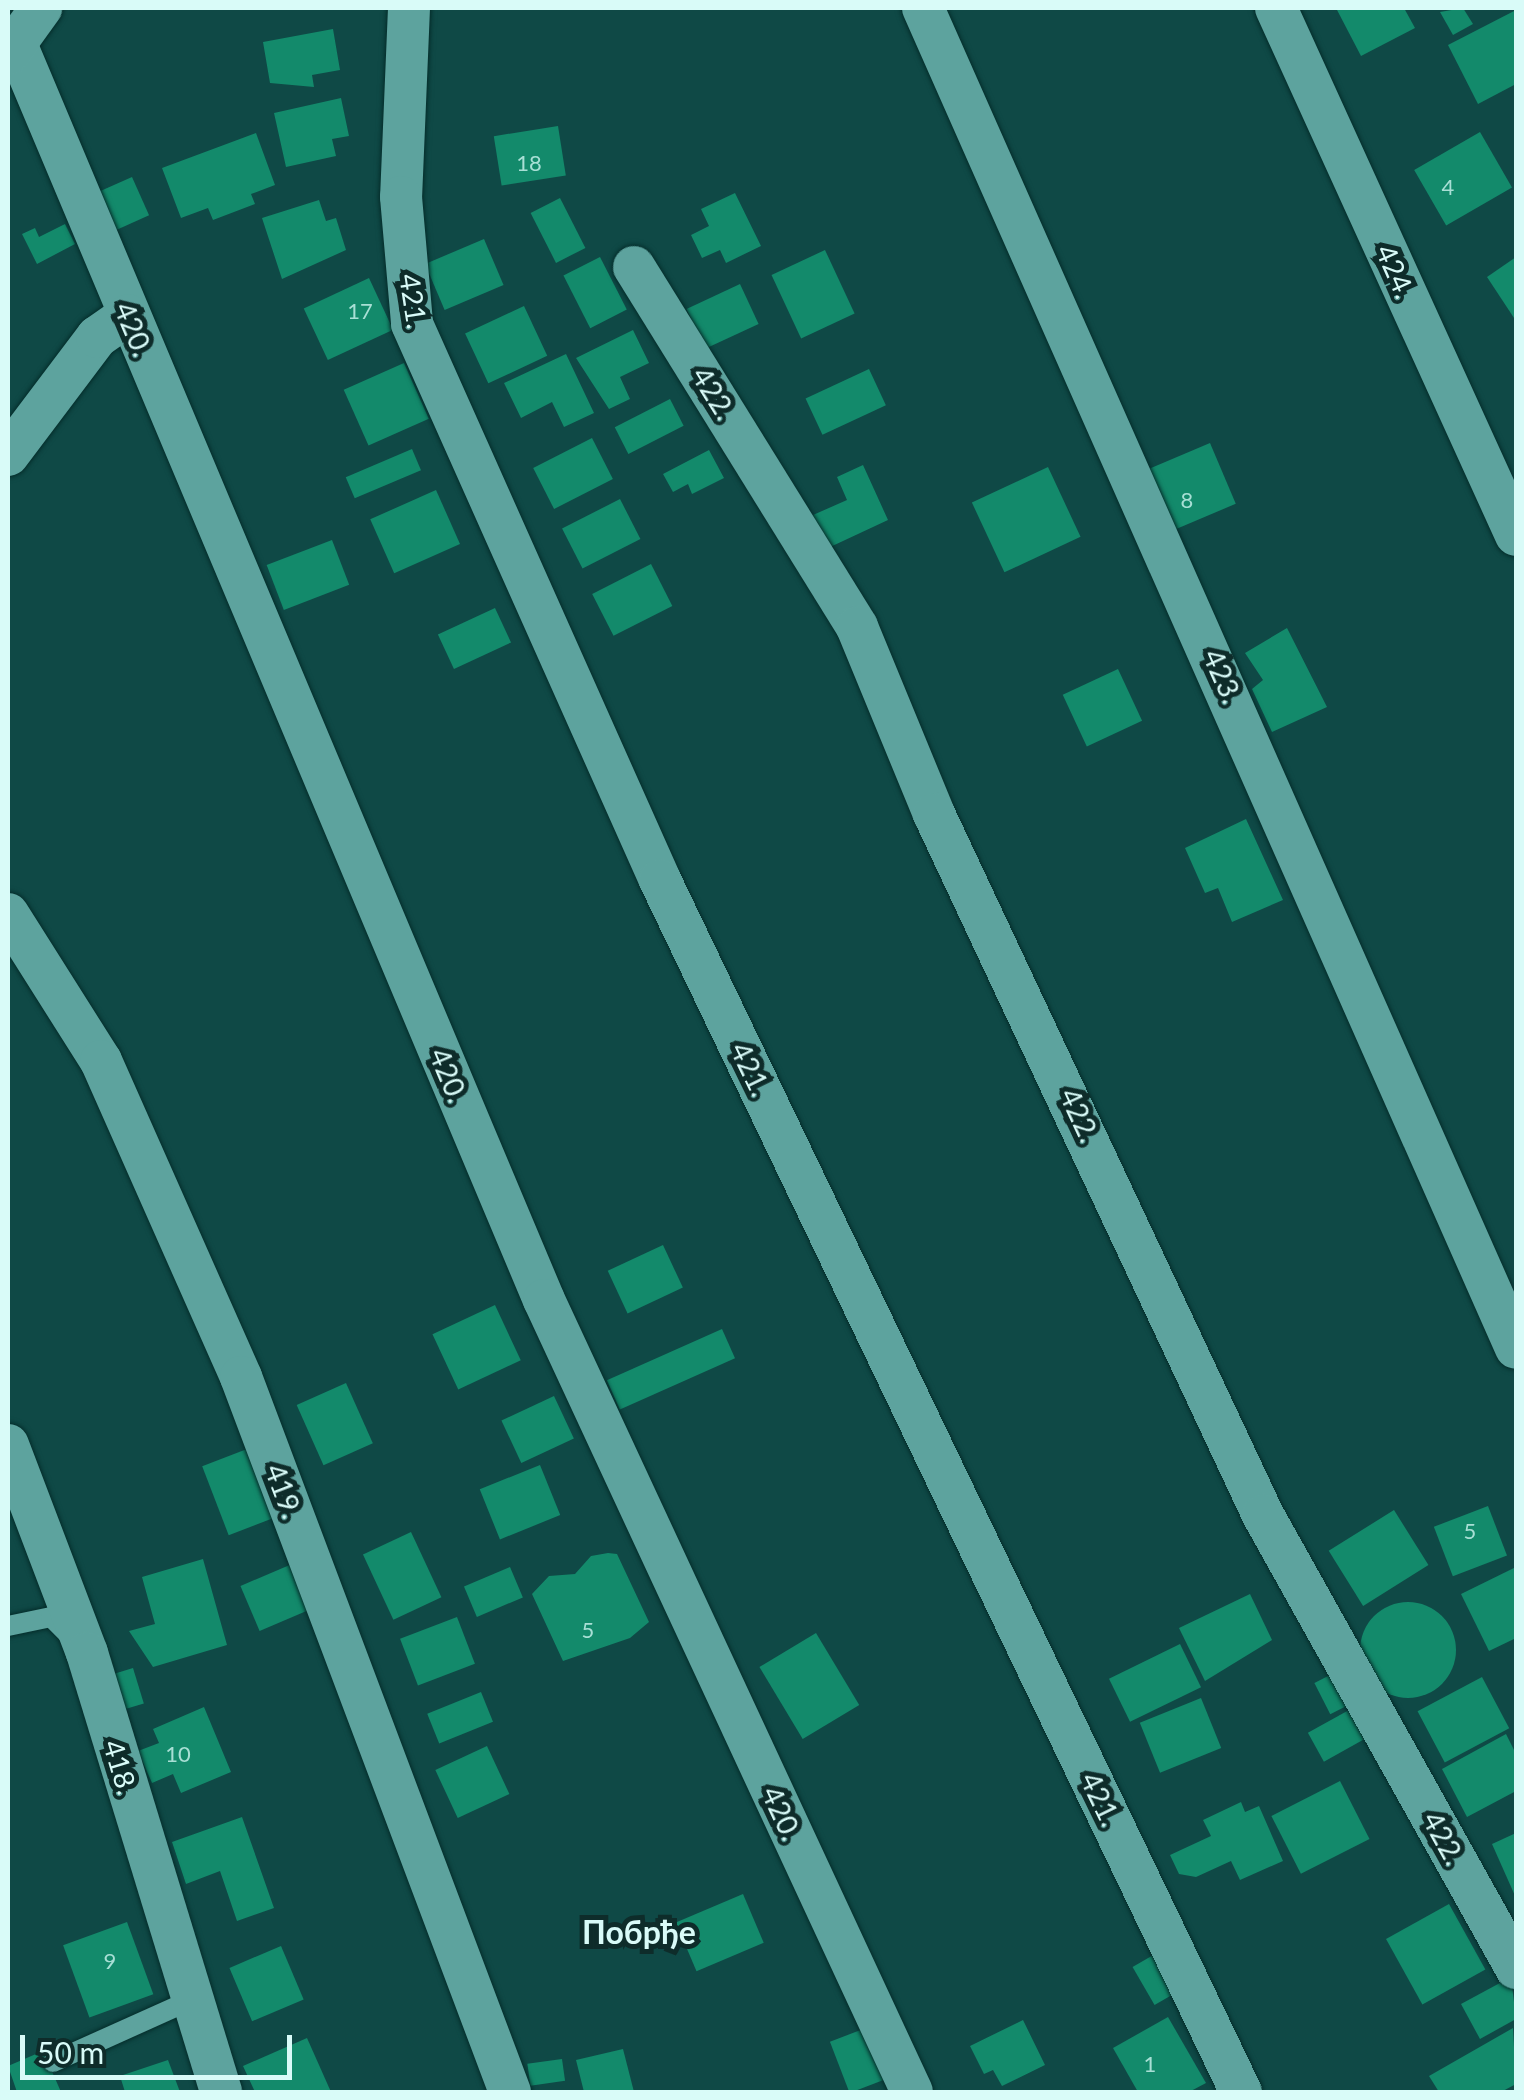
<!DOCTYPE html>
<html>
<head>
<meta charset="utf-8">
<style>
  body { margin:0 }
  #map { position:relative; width:1524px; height:2100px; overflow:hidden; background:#0f4946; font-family:Lato,sans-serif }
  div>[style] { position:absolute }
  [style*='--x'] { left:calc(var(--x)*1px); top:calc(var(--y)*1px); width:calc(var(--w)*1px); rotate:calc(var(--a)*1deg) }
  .building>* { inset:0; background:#138a6b; transform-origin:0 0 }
  .round { border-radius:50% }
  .roads { filter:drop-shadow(0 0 2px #052d2b) drop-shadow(0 0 2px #052d2b) }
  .service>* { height:20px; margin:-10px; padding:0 10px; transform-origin:10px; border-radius:10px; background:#5da39e }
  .minor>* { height:42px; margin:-21px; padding:0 21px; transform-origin:21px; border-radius:21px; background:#5da39e }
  span { translate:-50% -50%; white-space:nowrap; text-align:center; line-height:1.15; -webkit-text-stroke:10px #0e2c2a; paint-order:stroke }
  .number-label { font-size:22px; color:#a8dfd5 }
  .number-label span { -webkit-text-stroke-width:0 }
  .street-label { font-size:28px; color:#d9fbf8 }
  .quarter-label { font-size:32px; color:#d9fbf8; font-weight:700 }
  .frame { position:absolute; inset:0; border:10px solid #d9fbf8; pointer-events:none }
  .scale { position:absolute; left:20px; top:2035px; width:272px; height:45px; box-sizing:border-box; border:5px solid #d9fbf8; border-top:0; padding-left:12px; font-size:30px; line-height:35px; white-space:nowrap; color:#d9fbf8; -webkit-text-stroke:8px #0e2c2a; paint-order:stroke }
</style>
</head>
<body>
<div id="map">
  <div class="building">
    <i style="clip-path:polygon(1336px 8px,1404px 8px,1415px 28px,1361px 56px)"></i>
    <i style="clip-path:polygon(1463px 8px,1473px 24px,1453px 35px,1440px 12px)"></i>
    <i style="clip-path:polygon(1516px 10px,1516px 84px,1478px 104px,1448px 45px)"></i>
    <i style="clip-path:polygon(333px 29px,340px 70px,312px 75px,314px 87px,270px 83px,263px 42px)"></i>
    <i style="clip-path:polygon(341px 98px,349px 136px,332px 139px,336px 156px,286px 167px,274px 113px)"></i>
    <i style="left:558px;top:126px;width:50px;height:65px;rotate:81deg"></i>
    <i style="left:1480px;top:132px;width:64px;height:76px;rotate:60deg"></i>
    <i style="clip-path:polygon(256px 133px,275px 185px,251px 194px,255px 204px,213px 220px,208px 208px,181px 218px,162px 168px)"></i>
    <i style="left:132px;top:177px;width:42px;height:42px;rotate:66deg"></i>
    <i style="clip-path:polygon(735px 193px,761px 246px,726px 263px,720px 250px,702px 258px,691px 235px,709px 226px,701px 209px)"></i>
    <i style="left:560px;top:198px;width:56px;height:33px;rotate:63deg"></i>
    <i style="clip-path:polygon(319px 200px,326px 221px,336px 218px,346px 250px,282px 279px,262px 218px)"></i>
    <i style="clip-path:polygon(65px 224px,75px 244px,37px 264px,22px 234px,35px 228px,39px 237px)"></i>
    <i style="left:484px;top:239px;width:50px;height:64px;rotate:67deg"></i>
    <i style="left:825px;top:250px;width:70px;height:59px;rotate:65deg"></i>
    <i style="left:600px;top:257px;width:59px;height:41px;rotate:63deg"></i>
    <i style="clip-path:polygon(1516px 257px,1516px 321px,1487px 277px)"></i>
    <i style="left:369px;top:278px;width:57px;height:72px;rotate:65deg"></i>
    <i style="left:740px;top:284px;width:44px;height:59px;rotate:65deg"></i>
    <i style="left:524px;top:306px;width:55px;height:65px;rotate:65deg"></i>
    <i style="clip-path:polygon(633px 330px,649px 363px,620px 377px,630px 399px,609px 409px,576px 358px)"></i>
    <i style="clip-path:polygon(566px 354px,594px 413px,564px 427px,552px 402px,521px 418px,504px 383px)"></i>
    <i style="left:404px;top:363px;width:61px;height:66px;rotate:66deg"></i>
    <i style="left:869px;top:369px;width:40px;height:70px;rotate:65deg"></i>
    <i style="left:670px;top:399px;width:30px;height:62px;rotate:63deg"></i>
    <i style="left:592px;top:438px;width:46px;height:66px;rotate:63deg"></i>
    <i style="left:1210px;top:443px;width:66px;height:66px;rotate:67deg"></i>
    <i style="left:412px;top:449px;width:23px;height:72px;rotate:67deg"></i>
    <i style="clip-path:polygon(709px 450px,724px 478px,692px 494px,688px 484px,673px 492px,663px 474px)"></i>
    <i style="clip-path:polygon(863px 465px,888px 520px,828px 548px,813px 515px,847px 500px,837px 477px)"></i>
    <i style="left:1048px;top:467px;width:77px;height:84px;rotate:65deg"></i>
    <i style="left:436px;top:490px;width:59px;height:72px;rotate:66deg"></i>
    <i style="left:620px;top:499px;width:45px;height:65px;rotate:63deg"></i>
    <i style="left:332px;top:540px;width:48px;height:70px;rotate:69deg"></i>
    <i style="left:651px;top:564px;width:47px;height:66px;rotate:63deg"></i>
    <i style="left:495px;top:608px;width:38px;height:63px;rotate:65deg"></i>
    <i style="clip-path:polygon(1287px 628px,1327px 707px,1272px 732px,1252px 689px,1263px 680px,1245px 653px)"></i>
    <i style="left:1118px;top:669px;width:57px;height:61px;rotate:65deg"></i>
    <i style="clip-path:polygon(1246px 819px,1283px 900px,1232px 922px,1218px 888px,1205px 893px,1185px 848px)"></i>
    <i style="left:663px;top:1245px;width:47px;height:61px;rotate:65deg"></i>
    <i style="left:495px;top:1305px;width:61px;height:69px;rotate:65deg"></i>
    <i style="left:722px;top:1329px;width:32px;height:126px;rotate:66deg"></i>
    <i style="left:346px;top:1383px;width:66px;height:54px;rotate:66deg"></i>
    <i style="left:554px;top:1396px;width:47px;height:58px;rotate:65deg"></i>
    <i style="left:247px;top:1449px;width:74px;height:48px;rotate:69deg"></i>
    <i style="left:540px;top:1465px;width:54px;height:65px;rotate:68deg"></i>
    <i style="left:1488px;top:1506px;width:53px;height:58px;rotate:69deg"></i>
    <i style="left:1394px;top:1510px;width:65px;height:77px;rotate:58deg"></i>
    <i style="left:411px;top:1532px;width:72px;height:53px;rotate:65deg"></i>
    <i style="clip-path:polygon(608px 1553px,617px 1554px,649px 1622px,630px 1638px,563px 1661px,532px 1594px,549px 1576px,575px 1574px,591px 1556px)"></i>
    <i style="clip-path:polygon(203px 1559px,227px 1645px,153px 1667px,129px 1631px,155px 1624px,142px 1577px)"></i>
    <i style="left:292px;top:1564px;width:49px;height:56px;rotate:67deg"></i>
    <i style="left:510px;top:1567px;width:33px;height:50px;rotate:67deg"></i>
    <i style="clip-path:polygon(1516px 1567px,1516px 1638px,1489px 1651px,1461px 1594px)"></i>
    <i style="clip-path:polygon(1250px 1594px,1272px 1640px,1205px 1681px,1179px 1628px)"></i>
    <i class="round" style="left:1360px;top:1602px;width:96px;height:96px"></i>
    <i style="left:457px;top:1617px;width:50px;height:61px;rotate:69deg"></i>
    <i style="left:816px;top:1633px;width:84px;height:66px;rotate:59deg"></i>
    <i style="left:1180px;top:1644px;width:48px;height:79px;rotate:64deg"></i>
    <i style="left:133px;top:1668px;width:37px;height:34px;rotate:73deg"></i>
    <i style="left:1334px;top:1673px;width:35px;height:22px;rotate:63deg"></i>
    <i style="left:1482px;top:1677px;width:58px;height:73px;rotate:62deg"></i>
    <i style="left:481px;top:1692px;width:32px;height:58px;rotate:68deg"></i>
    <i style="left:1201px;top:1698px;width:54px;height:66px;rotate:68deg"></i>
    <i style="clip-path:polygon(204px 1707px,231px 1772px,181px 1793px,173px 1774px,152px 1783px,138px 1751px,159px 1743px,153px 1729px)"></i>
    <i style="left:1349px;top:1710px;width:33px;height:47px;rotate:61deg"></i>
    <i style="clip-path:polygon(1506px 1734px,1516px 1754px,1516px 1791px,1467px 1817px,1442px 1769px)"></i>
    <i style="left:487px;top:1746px;width:53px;height:57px;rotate:65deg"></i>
    <i style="left:1340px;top:1781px;width:65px;height:77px;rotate:63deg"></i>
    <i style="clip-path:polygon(1241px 1802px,1245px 1812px,1259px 1806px,1283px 1861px,1240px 1880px,1231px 1861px,1196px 1877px,1179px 1874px,1170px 1855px,1211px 1836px,1203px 1820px)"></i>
    <i style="clip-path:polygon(242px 1817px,274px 1908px,237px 1921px,220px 1871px,186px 1884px,172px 1842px)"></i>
    <i style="clip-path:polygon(1516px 1833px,1516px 1898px,1492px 1844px)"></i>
    <i style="left:743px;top:1894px;width:53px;height:73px;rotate:67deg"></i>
    <i style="left:1449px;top:1904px;width:75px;height:72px;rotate:61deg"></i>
    <i style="left:127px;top:1922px;width:77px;height:68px;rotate:70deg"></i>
    <i style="left:281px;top:1946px;width:58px;height:56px;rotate:67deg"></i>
    <i style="left:1162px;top:1950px;width:44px;height:34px;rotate:60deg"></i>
    <i style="clip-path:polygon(1511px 1977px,1516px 2019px,1480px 2039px,1461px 2004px)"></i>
    <i style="clip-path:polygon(1168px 2017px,1206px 2083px,1189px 2092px,1138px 2092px,1113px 2048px)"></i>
    <i style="clip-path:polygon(1023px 2020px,1045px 2065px,1002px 2086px,993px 2070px,984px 2074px,970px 2046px)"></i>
    <i style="left:871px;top:2026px;width:55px;height:44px;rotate:69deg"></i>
    <i style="clip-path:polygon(1513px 2028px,1516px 2084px,1501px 2092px,1439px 2092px,1429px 2076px)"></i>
    <i style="clip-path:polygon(307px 2038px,331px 2092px,255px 2092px,243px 2066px)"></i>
    <i style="clip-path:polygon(623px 2049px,634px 2092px,584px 2092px,576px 2060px)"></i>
    <i style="clip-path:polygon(43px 2051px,61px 2092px,17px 2092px,8px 2066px)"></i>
    <i style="left:562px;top:2059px;width:22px;height:35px;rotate:82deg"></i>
    <i style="clip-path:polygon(168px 2060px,180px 2092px,125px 2092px,120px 2076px)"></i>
  </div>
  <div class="roads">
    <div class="service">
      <i style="--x:8;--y:1626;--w:44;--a:-11.8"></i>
      <i style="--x:51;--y:1617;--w:24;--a:45"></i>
      <i style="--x:53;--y:2062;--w:151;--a:-24.2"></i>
    </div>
    <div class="minor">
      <i style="--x:409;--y:8;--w:189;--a:92.4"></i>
      <i style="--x:401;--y:197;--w:127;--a:85"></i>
      <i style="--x:412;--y:324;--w:609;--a:65.96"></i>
      <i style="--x:660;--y:880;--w:1344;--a:64.39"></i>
      <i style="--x:923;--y:8;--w:1465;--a:66.13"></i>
      <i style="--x:1276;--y:8;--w:579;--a:65.52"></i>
      <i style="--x:16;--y:44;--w:1362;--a:67.2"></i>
      <i style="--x:544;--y:1300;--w:873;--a:65.08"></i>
      <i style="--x:8;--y:54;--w:57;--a:-54.3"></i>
      <i style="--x:634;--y:267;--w:423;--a:58.2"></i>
      <i style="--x:857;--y:627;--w:202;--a:67.6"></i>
      <i style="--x:934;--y:814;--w:774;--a:64.86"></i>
      <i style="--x:1263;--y:1515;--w:519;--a:60.82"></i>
      <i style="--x:8;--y:455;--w:148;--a:-53"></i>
      <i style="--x:97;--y:337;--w:38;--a:-35"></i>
      <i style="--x:8;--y:914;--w:174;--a:57.7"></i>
      <i style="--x:101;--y:1061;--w:346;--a:66.1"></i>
      <i style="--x:241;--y:1377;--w:764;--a:69.38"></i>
      <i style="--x:8;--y:1445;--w:222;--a:69.2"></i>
      <i style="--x:87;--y:1653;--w:459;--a:73"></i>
    </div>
  </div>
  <div class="number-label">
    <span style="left:529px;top:163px">18</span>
    <span style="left:1448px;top:187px">4</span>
    <span style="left:360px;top:311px">17</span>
    <span style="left:1187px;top:500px">8</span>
    <span style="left:1470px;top:1531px">5</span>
    <span style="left:588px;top:1630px">5</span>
    <span style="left:178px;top:1754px">10</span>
    <span style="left:110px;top:1961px">9</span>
    <span style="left:1150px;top:2064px">1</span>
  </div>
  <div class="street-label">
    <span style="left:1396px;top:271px;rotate:66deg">424.</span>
    <span style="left:414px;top:301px;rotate:81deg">421.</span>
    <span style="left:134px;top:329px;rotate:67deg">420.</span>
    <span style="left:714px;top:393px;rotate:58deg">422.</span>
    <span style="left:1223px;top:676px;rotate:66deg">423.</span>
    <span style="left:751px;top:1069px;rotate:64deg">421.</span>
    <span style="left:449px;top:1075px;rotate:67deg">420.</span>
    <span style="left:1080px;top:1115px;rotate:65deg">422.</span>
    <span style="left:284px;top:1491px;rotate:69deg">419.</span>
    <span style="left:121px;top:1767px;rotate:73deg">418.</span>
    <span style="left:1101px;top:1799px;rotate:64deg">421.</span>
    <span style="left:782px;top:1813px;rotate:65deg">420.</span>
    <span style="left:1444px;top:1838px;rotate:61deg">422.</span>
  </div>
  <div class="quarter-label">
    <span style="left:639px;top:1932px">Побрђе</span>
  </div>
  <div class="frame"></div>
  <div class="scale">50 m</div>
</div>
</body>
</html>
